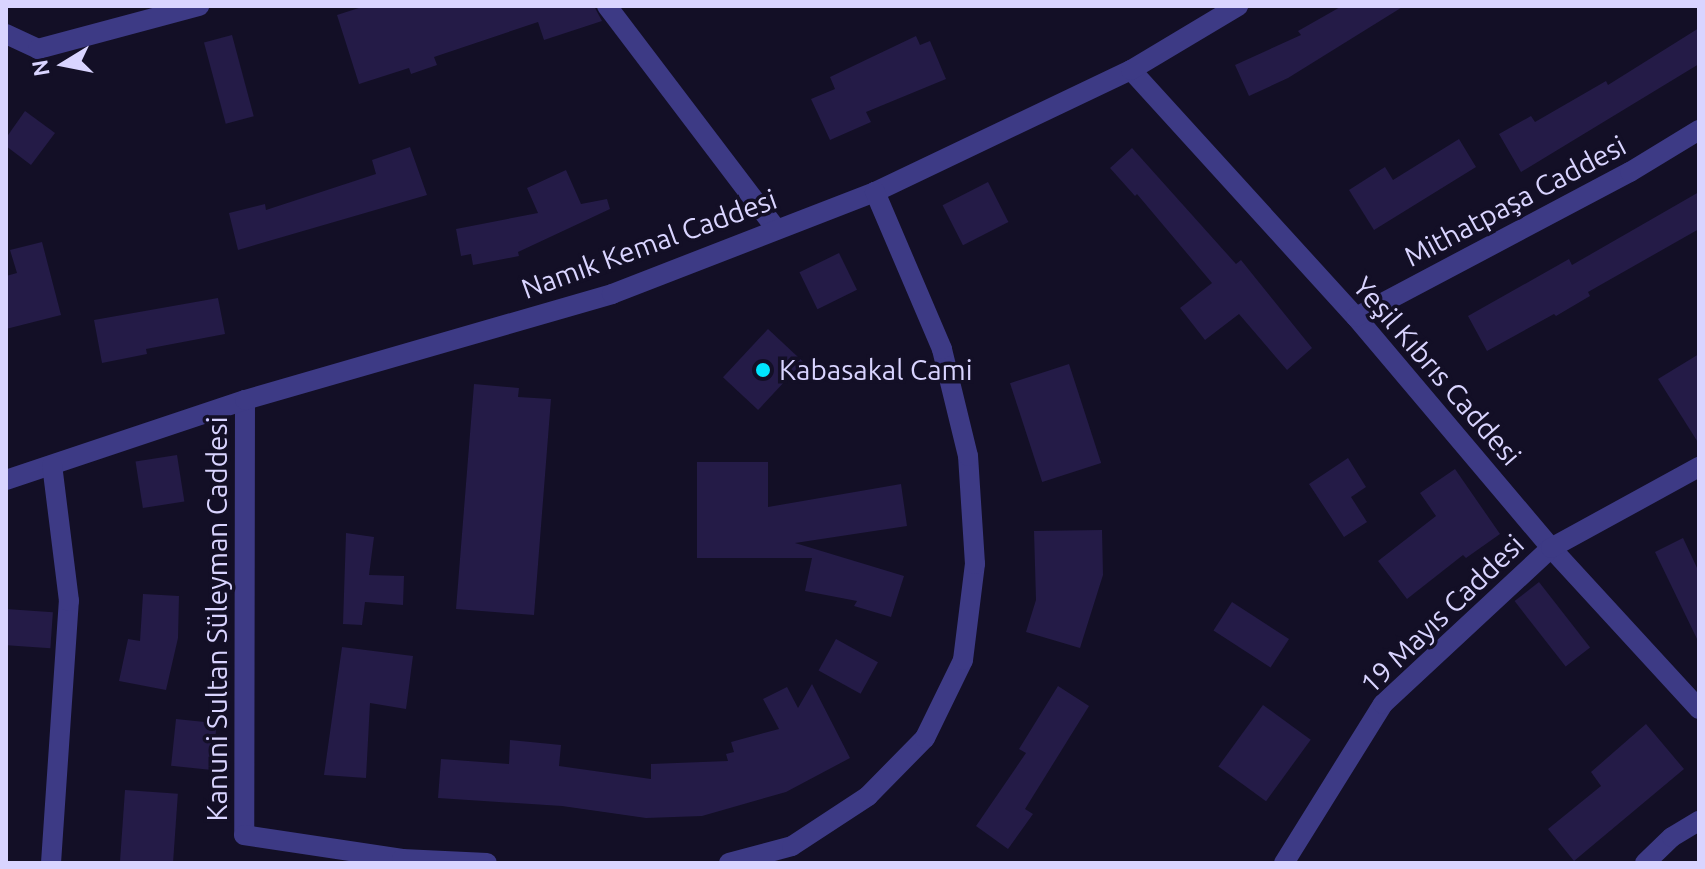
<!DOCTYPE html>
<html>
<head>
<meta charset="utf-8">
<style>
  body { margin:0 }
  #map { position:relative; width:1705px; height:869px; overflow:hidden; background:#130f26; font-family:Ubuntu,sans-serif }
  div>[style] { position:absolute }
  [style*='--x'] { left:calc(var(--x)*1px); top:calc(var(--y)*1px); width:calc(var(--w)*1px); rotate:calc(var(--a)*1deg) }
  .building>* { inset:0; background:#241b47; transform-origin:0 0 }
  .minor>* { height:20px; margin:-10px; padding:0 10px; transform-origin:10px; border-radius:10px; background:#3d3a85 }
  .dots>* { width:22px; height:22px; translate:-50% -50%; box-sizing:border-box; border:4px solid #130f26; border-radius:50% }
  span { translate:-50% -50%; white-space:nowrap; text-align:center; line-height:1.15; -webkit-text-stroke:7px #130f26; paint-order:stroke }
  .street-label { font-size:28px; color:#d9d4ff }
  .poi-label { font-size:28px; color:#d9d4ff }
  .left { translate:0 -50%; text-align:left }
  .frame { position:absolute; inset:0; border:8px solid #d9d4ff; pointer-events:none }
  .north { position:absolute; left:24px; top:24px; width:80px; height:80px; -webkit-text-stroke:6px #130f26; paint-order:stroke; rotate:260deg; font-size:22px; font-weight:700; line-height:32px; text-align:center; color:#d9d4ff }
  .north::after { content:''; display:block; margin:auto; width:28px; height:36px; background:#d9d4ff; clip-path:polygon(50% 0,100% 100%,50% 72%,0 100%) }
</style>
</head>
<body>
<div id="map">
  <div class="building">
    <i style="clip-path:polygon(365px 6px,594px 6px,602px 21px,544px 40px,538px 22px,434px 57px,437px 65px,411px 74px,409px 68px,359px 84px,337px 15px)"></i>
    <i style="clip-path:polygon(1342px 6px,1404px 6px,1288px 78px,1249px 96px,1235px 65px,1301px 35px,1298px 31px)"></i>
    <i style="clip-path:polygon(1699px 28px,1699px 64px,1521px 172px,1499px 134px,1531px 116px,1535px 122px,1606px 81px,1608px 85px)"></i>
    <i style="left:232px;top:35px;width:84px;height:29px;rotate:75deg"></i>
    <i style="clip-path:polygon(916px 36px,920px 45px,930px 41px,946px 79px,866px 112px,871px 122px,830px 140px,811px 99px,835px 89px,830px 77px)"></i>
    <i style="clip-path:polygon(25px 111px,55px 133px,31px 165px,6px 146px,6px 138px)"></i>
    <i style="clip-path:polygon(1459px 139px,1476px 167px,1374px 230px,1349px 190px,1385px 167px,1393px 180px)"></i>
    <i style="clip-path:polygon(410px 147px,427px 195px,238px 250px,229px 213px,265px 204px,266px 210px,376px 174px,372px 160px)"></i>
    <i style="clip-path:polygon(1132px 148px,1236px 264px,1241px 260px,1312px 348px,1287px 370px,1239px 314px,1205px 340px,1180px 308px,1212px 283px,1137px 194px,1135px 196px,1110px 168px)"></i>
    <i style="clip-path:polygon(566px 170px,581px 204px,607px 199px,610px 209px,518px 252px,519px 256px,473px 265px,471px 254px,461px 256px,456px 229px,538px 213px,527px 188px)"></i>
    <i style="left:988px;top:182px;width:45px;height:51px;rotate:63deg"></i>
    <i style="clip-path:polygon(1699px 192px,1699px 229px,1588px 292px,1590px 296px,1556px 316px,1554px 314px,1487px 351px,1468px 316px,1569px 259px,1572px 265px)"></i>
    <i style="clip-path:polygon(42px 242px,61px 315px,6px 329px,6px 276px,17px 273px,10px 250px)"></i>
    <i style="left:839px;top:253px;width:41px;height:44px;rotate:64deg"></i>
    <i style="clip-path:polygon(218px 298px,225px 334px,146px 349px,147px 354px,102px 363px,94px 320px)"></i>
    <i style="left:768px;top:329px;width:48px;height:66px;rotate:43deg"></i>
    <i style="clip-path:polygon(1699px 354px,1699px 444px,1658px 379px)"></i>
    <i style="left:1069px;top:364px;width:104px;height:62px;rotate:72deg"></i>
    <i style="clip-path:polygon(474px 384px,519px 388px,518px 397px,551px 399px,534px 615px,456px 609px)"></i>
    <i style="left:177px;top:455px;width:47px;height:42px;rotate:81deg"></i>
    <i style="clip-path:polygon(1348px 458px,1366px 487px,1351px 497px,1367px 522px,1344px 537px,1309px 484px)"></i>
    <i style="clip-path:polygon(697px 462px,768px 462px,768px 507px,901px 484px,907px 526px,795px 543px,904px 576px,891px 617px,854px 606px,857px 601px,805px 591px,812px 558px,697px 558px)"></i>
    <i style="clip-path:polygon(1455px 469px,1500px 534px,1466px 558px,1463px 555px,1407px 599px,1378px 561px,1436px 516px,1420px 493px)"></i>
    <i style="clip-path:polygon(1102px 530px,1103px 575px,1080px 648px,1026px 632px,1036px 600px,1034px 531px)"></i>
    <i style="clip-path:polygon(346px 533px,374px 537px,369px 575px,404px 576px,403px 605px,365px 602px,362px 625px,343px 624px)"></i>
    <i style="clip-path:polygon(1683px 538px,1699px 572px,1699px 643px,1655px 552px)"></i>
    <i style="left:1539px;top:582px;width:83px;height:31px;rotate:52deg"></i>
    <i style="clip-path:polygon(143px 594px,179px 596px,178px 638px,166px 690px,119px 681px,128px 639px,140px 641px)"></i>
    <i style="left:1232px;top:602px;width:68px;height:34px;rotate:33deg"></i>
    <i style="left:6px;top:609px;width:47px;height:36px;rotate:4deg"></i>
    <i style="left:836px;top:639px;width:48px;height:36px;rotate:29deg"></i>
    <i style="clip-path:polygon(342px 647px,413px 656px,406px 709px,370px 703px,366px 778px,324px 775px)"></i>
    <i style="clip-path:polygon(812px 684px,850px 758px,786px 792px,702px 816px,646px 818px,562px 806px,438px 798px,441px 759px,509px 764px,510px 740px,561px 745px,559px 766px,651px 779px,651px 764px,728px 761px,726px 754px,734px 752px,731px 742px,779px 729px,763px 699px,787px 687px,798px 708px)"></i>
    <i style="clip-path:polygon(1058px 686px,1089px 706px,1025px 809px,1033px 814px,1008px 849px,976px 826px,1026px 753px,1019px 749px)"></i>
    <i style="left:1263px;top:705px;width:59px;height:76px;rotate:36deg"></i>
    <i style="left:176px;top:719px;width:41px;height:47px;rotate:6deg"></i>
    <i style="clip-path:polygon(1646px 724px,1684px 769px,1574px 861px,1548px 829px,1601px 786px,1591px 772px)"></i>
    <i style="left:125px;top:790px;width:53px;height:73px;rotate:4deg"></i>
  </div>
  <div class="minor">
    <i style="--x:607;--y:6;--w:280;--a:52.8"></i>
    <i style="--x:6;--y:34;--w:35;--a:25"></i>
    <i style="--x:38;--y:49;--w:167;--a:-15"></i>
    <i style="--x:1131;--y:70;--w:334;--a:47.7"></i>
    <i style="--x:1356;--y:317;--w:302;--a:49.8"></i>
    <i style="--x:1551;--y:548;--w:219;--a:47.4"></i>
    <i style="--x:1356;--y:317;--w:310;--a:-27.9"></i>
    <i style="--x:1630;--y:172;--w:81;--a:-31.3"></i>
    <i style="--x:245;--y:400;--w:435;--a:90.1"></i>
    <i style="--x:244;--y:835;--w:160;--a:8.6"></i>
    <i style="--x:402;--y:859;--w:85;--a:2.7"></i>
    <i style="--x:6;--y:480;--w:252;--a:-18.5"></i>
    <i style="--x:245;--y:400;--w:382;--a:-16.1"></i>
    <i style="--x:612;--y:294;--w:282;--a:-21.2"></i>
    <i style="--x:875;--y:192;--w:284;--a:-25.5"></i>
    <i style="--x:1131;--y:70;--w:125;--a:-30.9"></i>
    <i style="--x:51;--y:863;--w:263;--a:-86.1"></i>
    <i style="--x:69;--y:601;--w:137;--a:-97.1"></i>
    <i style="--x:729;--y:863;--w:65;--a:-15.1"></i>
    <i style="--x:792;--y:846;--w:91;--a:-33.3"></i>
    <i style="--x:868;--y:796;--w:81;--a:-45.5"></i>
    <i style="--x:925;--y:738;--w:87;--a:-64"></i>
    <i style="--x:963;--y:660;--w:97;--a:-82.9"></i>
    <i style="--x:975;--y:564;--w:108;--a:-93.7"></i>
    <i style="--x:968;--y:456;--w:110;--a:-103.7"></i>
    <i style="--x:942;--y:349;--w:171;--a:-113.1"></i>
    <i style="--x:1284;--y:863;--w:187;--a:-58.1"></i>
    <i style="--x:1383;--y:704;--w:229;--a:-42.9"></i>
    <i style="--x:1551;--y:548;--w:169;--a:-28.7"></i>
    <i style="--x:1645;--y:863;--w:37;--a:-44"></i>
    <i style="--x:1672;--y:837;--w:31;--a:-31"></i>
  </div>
  <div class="dots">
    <i style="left:763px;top:370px;background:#00e5ff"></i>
  </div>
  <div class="street-label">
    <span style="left:1515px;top:201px;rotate:-28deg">Mithatpaşa Caddesi</span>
    <span style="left:649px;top:244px;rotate:-20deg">Namık Kemal Caddesi</span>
    <span style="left:1437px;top:371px;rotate:49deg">Yeşil Kıbrıs Caddesi</span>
    <span style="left:1442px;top:614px;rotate:-44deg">19 Mayıs Caddesi</span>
    <span style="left:217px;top:619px;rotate:-90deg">Kanuni Sultan Süleyman Caddesi</span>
  </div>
  <div class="poi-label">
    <span class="left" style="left:779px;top:370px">Kabasakal Cami</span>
  </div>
  <div class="frame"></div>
  <div class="north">N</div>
</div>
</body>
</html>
